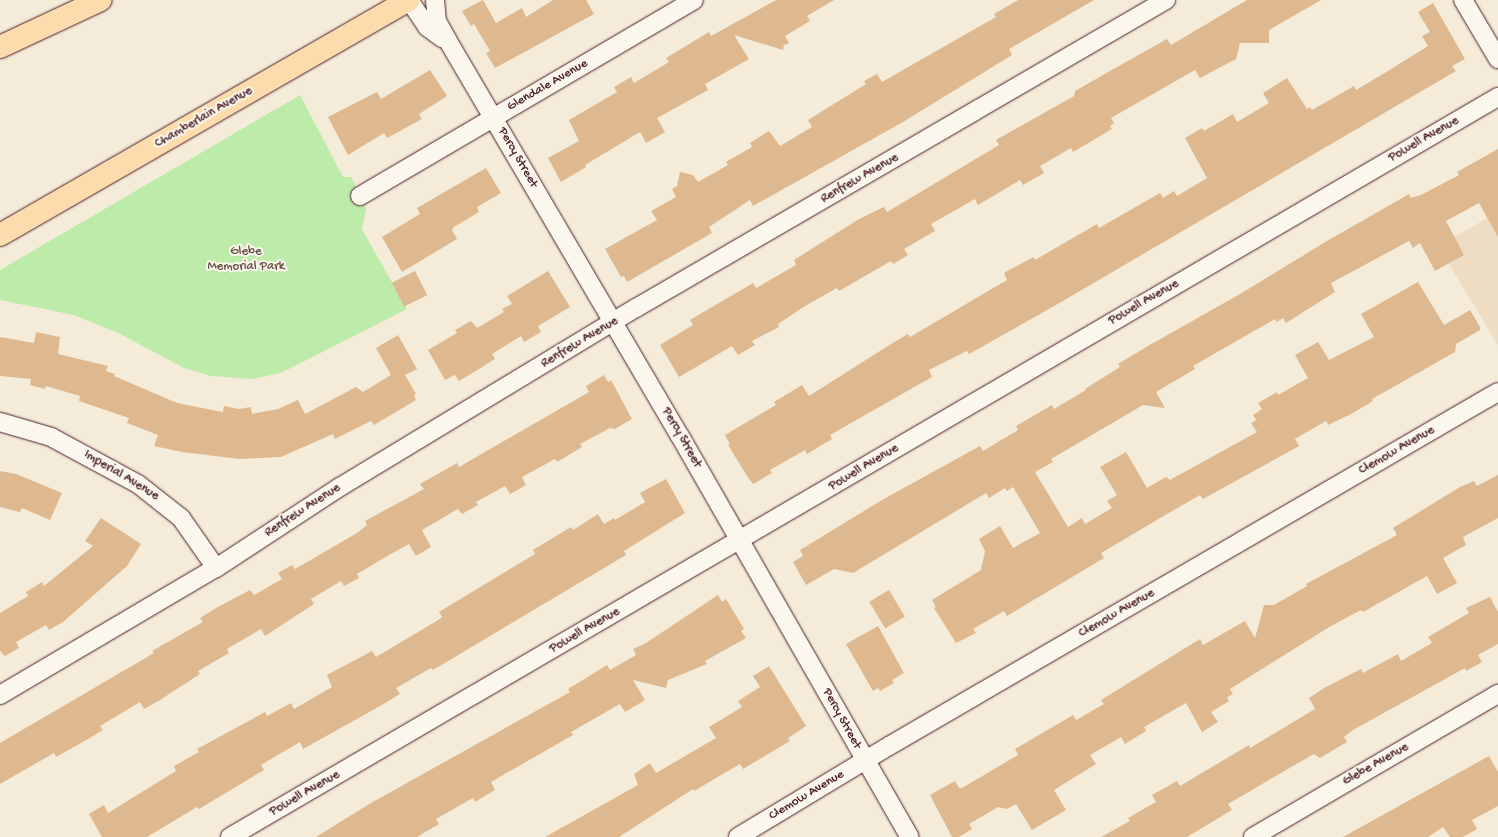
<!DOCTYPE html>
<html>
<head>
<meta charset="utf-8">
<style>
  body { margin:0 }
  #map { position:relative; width:1498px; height:837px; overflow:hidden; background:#f5ebd9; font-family:"Gochi Hand",sans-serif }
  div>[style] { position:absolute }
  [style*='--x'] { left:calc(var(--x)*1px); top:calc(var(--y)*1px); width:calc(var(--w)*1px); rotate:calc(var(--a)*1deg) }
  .built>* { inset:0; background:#eedcc3 }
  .green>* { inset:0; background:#bdeba9 }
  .building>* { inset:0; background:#deb98f; transform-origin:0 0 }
  .roads { filter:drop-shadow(0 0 1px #4a1f2b) drop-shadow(0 0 1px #4a1f2b) }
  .street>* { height:18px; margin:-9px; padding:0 9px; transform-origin:9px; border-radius:9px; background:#fbf7ec }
  .primary>* { height:22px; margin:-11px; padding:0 11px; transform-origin:11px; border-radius:11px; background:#fcdcac }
  .highway>* { height:22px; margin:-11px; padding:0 11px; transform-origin:11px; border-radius:11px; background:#fcdcac }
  span { translate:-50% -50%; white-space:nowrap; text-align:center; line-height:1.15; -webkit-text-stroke:4px #fbf7ec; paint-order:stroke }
  .street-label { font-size:13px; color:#4a1f2b }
  .park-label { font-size:13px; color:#67524a }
</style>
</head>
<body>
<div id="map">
  <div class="built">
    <i style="clip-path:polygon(1498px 212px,1498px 345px,1438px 246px)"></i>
  </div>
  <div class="green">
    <i style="clip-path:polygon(300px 95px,343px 177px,351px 177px,366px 209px,362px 229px,407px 309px,281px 373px,252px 379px,211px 376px,184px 368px,118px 333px,74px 315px,0 300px,0 270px)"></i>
  </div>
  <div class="building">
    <i style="clip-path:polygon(483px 0,496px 23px,522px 8px,526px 17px,553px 0,586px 0,594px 14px,495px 68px,486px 53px,490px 51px,474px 24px,471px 26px,462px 11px)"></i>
    <i style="clip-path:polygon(776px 0,834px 0,807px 16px,810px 21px,785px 36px,789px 43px,784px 45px,783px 50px,734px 35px,749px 59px,705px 84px,708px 90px,657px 118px,665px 132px,646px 143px,640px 132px,585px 165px,586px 167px,561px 182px,548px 158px,579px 141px,569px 120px,617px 92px,614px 87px,631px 77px,634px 83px,669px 62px,666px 58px,709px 32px,711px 36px)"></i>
    <i style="clip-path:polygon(1018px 0,1094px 0,1009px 49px,1012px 55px,903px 122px,753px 206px,750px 200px,709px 227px,712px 233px,627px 282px,624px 276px,621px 277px,605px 249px,657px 220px,651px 211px,676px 197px,672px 189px,677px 186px,680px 172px,693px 175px,698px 182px,728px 165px,726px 162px,752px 147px,750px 143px,769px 131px,780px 146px,812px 127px,808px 120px,866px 84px,864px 81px,877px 74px,882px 82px,996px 17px,994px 14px)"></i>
    <i style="clip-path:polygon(1247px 0,1321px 0,1269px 30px,1269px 43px,1240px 43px,1236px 59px,1230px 62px,1200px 78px,1195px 70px,1111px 118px,1114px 123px,1110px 126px,1112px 129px,1073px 152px,1071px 148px,1040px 166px,1044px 173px,1023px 185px,1020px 180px,978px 205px,975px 199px,931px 224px,935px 231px,904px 249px,908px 255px,893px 264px,891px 261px,839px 291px,837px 288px,805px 306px,778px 324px,779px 327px,752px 341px,755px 345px,738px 355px,732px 346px,679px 377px,660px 345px,693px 325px,690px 320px,753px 283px,756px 288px,796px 265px,794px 260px,859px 219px,884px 207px,887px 212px,999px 145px,996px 140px,1074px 96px,1075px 91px,1117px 67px,1167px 39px,1171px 45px)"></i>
    <i style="clip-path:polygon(1433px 3px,1465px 59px,1452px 66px,1456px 71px,1056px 305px,969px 354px,967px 351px,929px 370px,932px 377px,830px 435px,832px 439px,807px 454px,805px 450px,770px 470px,772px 473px,753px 484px,747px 476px,728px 445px,730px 444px,725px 435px,776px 405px,774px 402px,802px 385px,809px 396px,891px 344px,908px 334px,910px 337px,1007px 280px,1004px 273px,1033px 257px,1035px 260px,1097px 224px,1099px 228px,1160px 193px,1163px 198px,1174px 191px,1177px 196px,1207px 178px,1185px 138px,1202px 128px,1204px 131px,1233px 114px,1237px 122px,1269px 103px,1263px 93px,1287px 78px,1307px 109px,1310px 107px,1312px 110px,1354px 86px,1356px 90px,1388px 71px,1428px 46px,1422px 36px,1430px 32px,1418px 12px)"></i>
    <i style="clip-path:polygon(430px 70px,447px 96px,419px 114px,422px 119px,387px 138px,384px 133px,348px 155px,328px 117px,377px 92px,381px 99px)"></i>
    <i style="clip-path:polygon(1498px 149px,1498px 237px,1479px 203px,1446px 221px,1464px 255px,1435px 271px,1420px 243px,1413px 248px,1409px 241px,1331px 283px,1335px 292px,1286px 323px,1283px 318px,1277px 322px,1275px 319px,1193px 366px,1195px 369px,1156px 392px,1165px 408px,1143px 405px,1051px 459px,1053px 462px,1035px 472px,1068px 527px,1082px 518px,1085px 524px,1112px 508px,1107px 501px,1117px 495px,1100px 467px,1126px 452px,1147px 488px,1166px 477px,1170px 480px,1257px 432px,1251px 423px,1256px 420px,1253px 415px,1262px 409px,1258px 403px,1277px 392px,1278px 395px,1308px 378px,1295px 355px,1318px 342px,1329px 360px,1374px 337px,1361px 314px,1418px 282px,1444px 325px,1470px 310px,1480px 327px,1480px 330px,1456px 344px,1455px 352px,1372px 399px,1373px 401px,1351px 414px,1328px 425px,1326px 421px,1295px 439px,1299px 446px,1203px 499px,1200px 495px,1167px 514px,1101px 553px,1104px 558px,1007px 616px,1004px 611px,973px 629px,976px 633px,956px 643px,934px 608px,936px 607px,932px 600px,981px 570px,985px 551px,979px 539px,1000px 526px,1013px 548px,1040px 533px,1013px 487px,1007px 491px,1005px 488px,989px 498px,986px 493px,853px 573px,834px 569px,806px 585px,793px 562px,803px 556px,800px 550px,882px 500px,980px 446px,983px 451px,1018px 430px,1016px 426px,1052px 405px,1054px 409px,1086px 390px,1085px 389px,1120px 367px,1118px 364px,1148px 346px,1240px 294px,1327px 241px,1409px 194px,1411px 198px,1421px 195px,1459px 175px,1457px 172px)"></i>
    <i style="clip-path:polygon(486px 168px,501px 193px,477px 207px,479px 212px,454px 227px,452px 230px,457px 239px,402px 272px,382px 237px,420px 214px,417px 208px)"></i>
    <i style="left:415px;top:271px;width:27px;height:26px;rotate:63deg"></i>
    <i style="clip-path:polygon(548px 271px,570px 307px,538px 326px,541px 332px,524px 342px,521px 336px,492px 354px,495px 359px,474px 372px,459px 381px,455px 375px,445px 380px,428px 350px,457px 333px,455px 330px,471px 321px,477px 328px,504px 312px,502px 309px,512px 304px,507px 296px)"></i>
    <i style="clip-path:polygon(36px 332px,60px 337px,58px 354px,108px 366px,106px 371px,115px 374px,114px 376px,177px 403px,223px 412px,224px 406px,239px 409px,251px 407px,252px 414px,278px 409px,298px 400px,305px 414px,356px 387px,363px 392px,391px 375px,376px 348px,398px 335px,417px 369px,405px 375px,416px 394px,414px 395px,416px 400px,374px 425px,371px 421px,335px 439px,333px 434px,281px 457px,240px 459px,182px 452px,154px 446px,158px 435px,127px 423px,129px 418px,79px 401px,80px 396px,46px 386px,45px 389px,30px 385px,31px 379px,0 376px,0 337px,34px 343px)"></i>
    <i style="clip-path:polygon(604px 375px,608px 382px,611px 380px,632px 419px,615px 429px,610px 428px,580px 444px,582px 447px,557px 462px,555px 459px,522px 477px,526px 485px,510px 494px,505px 486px,476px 502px,478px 505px,462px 514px,458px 509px,422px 530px,431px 547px,416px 556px,409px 544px,389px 555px,357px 574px,359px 578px,344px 586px,341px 581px,311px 599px,314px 604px,265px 636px,261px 629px,227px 649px,229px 653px,198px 671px,200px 674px,160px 700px,144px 709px,140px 702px,100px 726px,103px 730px,88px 739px,56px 757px,54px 753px,0 784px,0 743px,154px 653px,152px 651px,203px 622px,200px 618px,216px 608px,250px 590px,254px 595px,282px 579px,278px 573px,292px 565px,295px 569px,357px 533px,367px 525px,365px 521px,424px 489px,420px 484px,457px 463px,459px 467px,589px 392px,586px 386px)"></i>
    <i style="clip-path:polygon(0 471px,16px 474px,62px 493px,50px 520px,22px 508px,20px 512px,0 507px)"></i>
    <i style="clip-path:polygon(1498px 475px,1498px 518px,1463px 537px,1466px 545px,1443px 558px,1457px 583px,1437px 594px,1427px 576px,1363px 612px,1361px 610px,1331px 626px,1230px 689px,1233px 694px,1227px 697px,1229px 701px,1211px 712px,1218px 722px,1202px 732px,1186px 703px,1144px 727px,1146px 731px,1125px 744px,1121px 737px,1090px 755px,1096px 764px,1054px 790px,1066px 810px,1032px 830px,1016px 804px,1007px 809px,998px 807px,969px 824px,972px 829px,959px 837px,952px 837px,930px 795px,955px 781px,959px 788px,962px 788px,1018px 755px,1015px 749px,1073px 715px,1076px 720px,1104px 704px,1101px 700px,1200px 639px,1203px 645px,1245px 621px,1255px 638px,1264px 605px,1274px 605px,1307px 586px,1306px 584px,1397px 535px,1393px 528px,1460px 487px,1474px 481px,1477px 486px)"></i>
    <i style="clip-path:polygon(666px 479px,685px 513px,624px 551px,626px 555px,433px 670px,431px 668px,396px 688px,400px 694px,382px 705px,303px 749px,300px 742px,261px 765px,264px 770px,199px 809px,197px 807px,147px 837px,102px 837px,89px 814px,104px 805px,108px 813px,176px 771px,174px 766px,199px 752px,197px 749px,265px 712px,267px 716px,291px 703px,294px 709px,332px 687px,327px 675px,372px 651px,376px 657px,435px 622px,442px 617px,439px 612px,535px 554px,533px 550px,571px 527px,573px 530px,598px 514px,604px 524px,614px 518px,615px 520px,645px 502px,640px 493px)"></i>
    <i style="clip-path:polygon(101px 518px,141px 544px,127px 566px,63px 622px,49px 630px,46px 625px,16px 642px,19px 648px,5px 656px,0 651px,0 613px,28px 596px,26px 592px,42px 582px,44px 586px,93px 546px,85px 541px)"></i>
    <i style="left:889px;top:590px;width:31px;height:23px;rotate:59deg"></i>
    <i style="clip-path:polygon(718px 595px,722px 602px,726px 599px,744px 629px,741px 631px,746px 638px,705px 661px,707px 664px,668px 680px,666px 688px,633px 680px,645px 700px,625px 712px,620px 704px,571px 732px,573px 735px,491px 782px,495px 790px,475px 802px,473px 798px,436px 819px,439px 824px,417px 837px,316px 837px,371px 803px,570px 692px,568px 689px,607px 665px,610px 670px,636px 655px,633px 649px,646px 643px)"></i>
    <i style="clip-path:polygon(1490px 597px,1498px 612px,1498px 644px,1478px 655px,1482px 662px,1466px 671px,1465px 668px,1353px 730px,1344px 737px,1347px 742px,1320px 758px,1314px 754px,1274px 777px,1228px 804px,1232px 810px,1187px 837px,1101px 837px,1130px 821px,1128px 818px,1156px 802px,1152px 795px,1177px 781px,1180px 786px,1249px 745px,1250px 748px,1315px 709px,1309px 698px,1324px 688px,1361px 669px,1363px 673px,1398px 654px,1401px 661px,1432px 643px,1428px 637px,1469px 613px,1466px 608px)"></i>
    <i style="clip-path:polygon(878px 626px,904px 673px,892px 680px,894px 683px,880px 691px,878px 688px,873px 691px,846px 644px)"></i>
    <i style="clip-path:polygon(769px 666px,806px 726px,788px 738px,790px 741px,743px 769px,740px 764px,694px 791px,693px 789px,619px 837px,545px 837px,638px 785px,634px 774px,650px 763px,656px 773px,716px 738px,709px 727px,742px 707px,738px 701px,760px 687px,753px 676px)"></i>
    <i style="clip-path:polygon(1489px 756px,1498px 772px,1498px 806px,1472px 820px,1477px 829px,1463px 837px,1450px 837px,1443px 827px,1428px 837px,1343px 837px)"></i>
  </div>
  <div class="roads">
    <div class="street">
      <i style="--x:409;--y:0;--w:32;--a:56"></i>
      <i style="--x:427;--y:27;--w:19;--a:36"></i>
      <i style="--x:435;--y:0;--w:21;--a:85"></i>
      <i style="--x:437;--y:21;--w:23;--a:61"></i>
      <i style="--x:448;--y:41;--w:458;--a:59.6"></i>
      <i style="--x:680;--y:436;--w:462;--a:60.2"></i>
      <i style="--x:1463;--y:0;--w:69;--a:59.3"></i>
      <i style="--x:360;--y:196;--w:387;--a:-30.4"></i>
      <i style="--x:0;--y:422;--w:53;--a:16.4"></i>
      <i style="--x:51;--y:437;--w:99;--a:28.4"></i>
      <i style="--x:138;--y:484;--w:55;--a:38.3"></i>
      <i style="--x:181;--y:518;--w:61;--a:55"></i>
      <i style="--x:0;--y:695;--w:251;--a:-30.5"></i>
      <i style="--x:216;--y:568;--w:148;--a:-33.2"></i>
      <i style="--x:340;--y:487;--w:346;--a:-31.2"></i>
      <i style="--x:636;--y:308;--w:613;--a:-30.16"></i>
      <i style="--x:230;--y:837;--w:1468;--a:-30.27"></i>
      <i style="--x:738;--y:837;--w:176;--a:-31.1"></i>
      <i style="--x:889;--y:746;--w:704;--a:-30.17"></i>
      <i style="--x:1253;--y:837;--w:284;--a:-30.3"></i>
    </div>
    <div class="primary">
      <i style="--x:0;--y:235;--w:471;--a:-29.9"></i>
    </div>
    <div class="highway">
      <i style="--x:0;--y:47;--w:111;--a:-25"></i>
    </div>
  </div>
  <div class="street-label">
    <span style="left:548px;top:86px;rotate:-30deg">Glendale Avenue</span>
    <span style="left:204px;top:118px;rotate:-30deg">Chamberlain Avenue</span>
    <span style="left:1424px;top:140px;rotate:-30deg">Powell Avenue</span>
    <span style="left:517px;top:158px;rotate:60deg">Percy Street</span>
    <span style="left:860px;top:179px;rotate:-30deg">Renfrew Avenue</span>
    <span style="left:1144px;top:303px;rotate:-30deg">Powell Avenue</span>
    <span style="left:580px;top:343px;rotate:-31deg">Renfrew Avenue</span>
    <span style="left:681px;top:438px;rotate:60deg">Percy Street</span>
    <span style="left:1397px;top:451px;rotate:-30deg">Clemow Avenue</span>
    <span style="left:864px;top:468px;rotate:-31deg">Powell Avenue</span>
    <span style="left:121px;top:476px;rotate:31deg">Imperial Avenue</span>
    <span style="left:303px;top:511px;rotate:-33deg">Renfrew Avenue</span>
    <span style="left:1117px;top:614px;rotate:-30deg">Clemow Avenue</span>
    <span style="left:585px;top:631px;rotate:-30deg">Powell Avenue</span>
    <span style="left:841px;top:719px;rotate:61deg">Percy Street</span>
    <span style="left:1376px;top:765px;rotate:-30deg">Glebe Avenue</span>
    <span style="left:305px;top:794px;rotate:-30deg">Powell Avenue</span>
    <span style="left:807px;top:796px;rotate:-31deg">Clemow Avenue</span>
  </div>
  <div class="park-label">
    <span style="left:246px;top:260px">Glebe<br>Memorial Park</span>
  </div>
</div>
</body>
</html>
